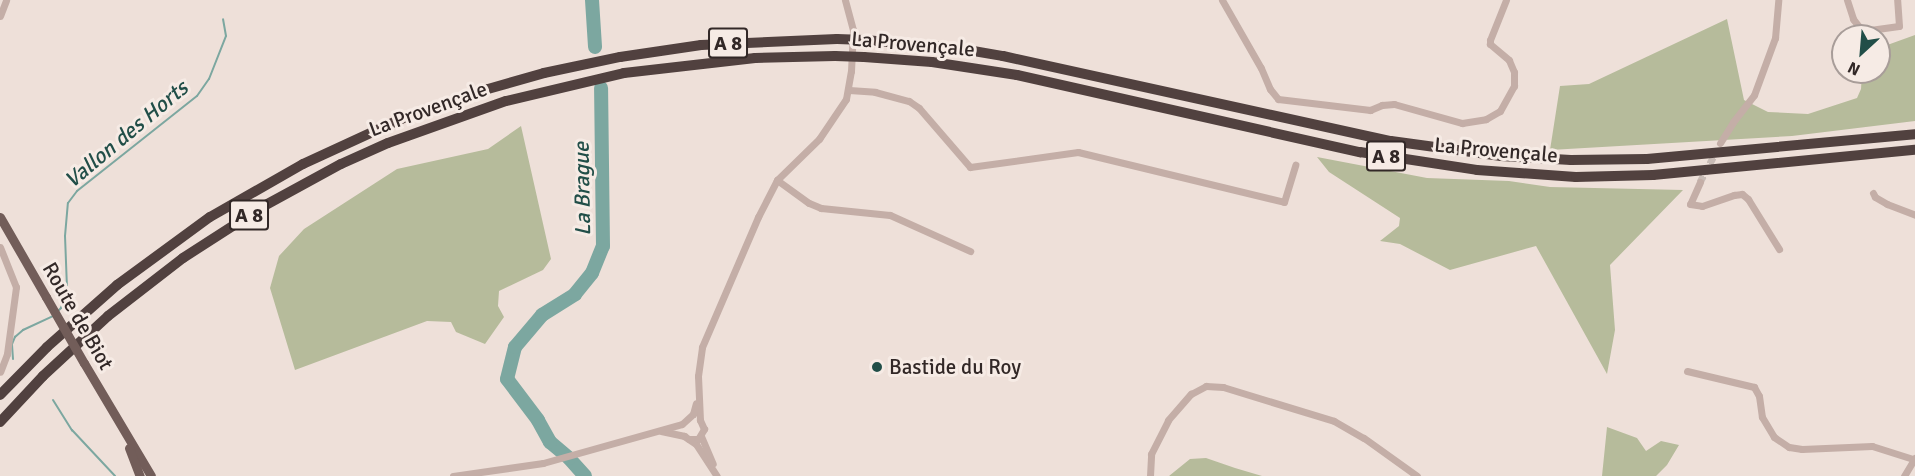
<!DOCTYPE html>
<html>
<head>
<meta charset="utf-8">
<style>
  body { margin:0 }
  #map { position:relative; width:1915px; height:476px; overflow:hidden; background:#eee0d9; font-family:Signika,sans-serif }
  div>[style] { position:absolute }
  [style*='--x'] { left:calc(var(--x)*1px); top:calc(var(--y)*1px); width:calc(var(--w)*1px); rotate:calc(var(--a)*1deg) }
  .green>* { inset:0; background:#b6bb9b }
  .stream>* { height:2px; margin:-1px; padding:0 1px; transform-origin:1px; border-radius:1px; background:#7ca7a0 }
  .river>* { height:14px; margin:-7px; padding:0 7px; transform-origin:7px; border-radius:7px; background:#7ca7a0 }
  .minor-tunnel>* { height:7px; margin-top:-3.5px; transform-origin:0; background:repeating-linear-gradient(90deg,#c8bbb5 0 7px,transparent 0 10.5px) }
  .minor>* { height:7px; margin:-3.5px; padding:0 3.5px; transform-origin:3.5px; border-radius:3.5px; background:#c4aea7 }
  .major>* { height:9px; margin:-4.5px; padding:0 4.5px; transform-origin:4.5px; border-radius:4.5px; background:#725d59 }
  .highway>* { height:10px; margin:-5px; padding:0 5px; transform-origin:5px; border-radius:5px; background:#51413f }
  .major-bridge>* { height:9px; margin:-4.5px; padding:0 4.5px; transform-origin:4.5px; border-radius:4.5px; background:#725d59 }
  .highway-bridge>* { height:10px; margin:-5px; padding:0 5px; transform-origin:5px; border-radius:5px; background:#51413f }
  .dots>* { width:16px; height:16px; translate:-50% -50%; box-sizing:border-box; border:3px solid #f6ebe5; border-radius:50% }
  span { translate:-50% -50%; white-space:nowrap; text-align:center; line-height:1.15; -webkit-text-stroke:6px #f6ebe5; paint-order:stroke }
  .shield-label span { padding:2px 4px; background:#f6ebe5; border:2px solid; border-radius:4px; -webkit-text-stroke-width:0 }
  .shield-label { font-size:20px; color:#322827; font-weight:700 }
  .street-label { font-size:21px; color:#322827 }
  .poi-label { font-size:21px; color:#322827 }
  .left { translate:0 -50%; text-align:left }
  .water-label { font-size:22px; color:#214e48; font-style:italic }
  .north { position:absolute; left:1831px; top:24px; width:60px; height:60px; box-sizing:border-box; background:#f6ebe5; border:2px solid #a89d99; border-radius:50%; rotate:206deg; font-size:16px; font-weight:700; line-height:24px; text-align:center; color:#322827 }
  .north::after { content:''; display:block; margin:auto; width:21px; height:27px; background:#214e48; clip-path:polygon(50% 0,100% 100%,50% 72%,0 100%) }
</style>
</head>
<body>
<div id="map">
  <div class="green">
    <i style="clip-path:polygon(1727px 19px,1744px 100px,1768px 112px,1808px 114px,1857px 98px,1861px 89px,1862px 72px,1879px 72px,1879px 48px,1915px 35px,1915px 121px,1792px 136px,1550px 150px,1560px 86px,1589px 84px)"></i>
    <i style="clip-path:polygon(521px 126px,551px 259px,543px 270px,499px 291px,498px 306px,504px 317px,485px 344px,456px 332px,451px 322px,427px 321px,295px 370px,270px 288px,279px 256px,304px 229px,397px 169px,488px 149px)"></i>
    <i style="clip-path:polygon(1317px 157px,1427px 178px,1509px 181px,1550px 187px,1683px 190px,1610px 265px,1615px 330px,1607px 374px,1536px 246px,1450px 270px,1400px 244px,1380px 241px,1399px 226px,1400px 218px,1329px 172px)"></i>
    <i style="clip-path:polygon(1607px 427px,1637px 438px,1646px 451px,1661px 441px,1679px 445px,1667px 465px,1656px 476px,1602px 476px)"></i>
    <i style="clip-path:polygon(1206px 458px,1235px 468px,1262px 476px,1169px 476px,1190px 459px)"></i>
  </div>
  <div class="stream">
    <i style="--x:57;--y:312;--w:6;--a:-45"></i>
    <i style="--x:61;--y:308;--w:21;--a:-73"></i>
    <i style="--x:67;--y:288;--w:52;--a:-92.2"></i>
    <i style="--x:65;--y:236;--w:33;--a:-85"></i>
    <i style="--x:68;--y:203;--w:15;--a:-53"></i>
    <i style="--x:77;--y:191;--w:153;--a:-38.4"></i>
    <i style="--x:197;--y:96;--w:21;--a:-55"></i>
    <i style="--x:209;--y:79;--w:46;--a:-68.4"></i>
    <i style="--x:226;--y:36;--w:17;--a:-100"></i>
    <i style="--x:13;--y:359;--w:15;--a:-94"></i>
    <i style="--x:12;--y:344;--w:8;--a:-67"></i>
    <i style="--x:15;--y:337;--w:11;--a:-41"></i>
    <i style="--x:23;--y:330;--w:33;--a:-25"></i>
    <i style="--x:53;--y:400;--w:36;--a:58"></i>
    <i style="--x:72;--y:430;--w:63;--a:46.9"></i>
  </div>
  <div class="river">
    <i style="--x:592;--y:0;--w:47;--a:86.3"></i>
    <i style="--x:585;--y:476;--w:24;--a:-132"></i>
    <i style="--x:569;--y:458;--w:25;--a:-140"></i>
    <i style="--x:550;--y:442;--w:25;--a:-119"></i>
    <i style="--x:538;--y:420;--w:51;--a:-127.1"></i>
    <i style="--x:507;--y:379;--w:33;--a:-76"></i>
    <i style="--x:515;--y:347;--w:42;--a:-49.8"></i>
    <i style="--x:542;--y:315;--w:39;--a:-32"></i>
    <i style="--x:575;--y:294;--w:27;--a:-51"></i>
    <i style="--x:592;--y:273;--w:29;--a:-68"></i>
    <i style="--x:603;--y:246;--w:158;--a:-90.7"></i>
  </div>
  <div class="minor-tunnel">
    <i style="--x:1700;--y:182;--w:36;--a:-62"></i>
  </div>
  <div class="minor">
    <i style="--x:1222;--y:0;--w:78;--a:60.2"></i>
    <i style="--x:1261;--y:68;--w:23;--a:67"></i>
    <i style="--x:1270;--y:89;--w:13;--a:51"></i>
    <i style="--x:1278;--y:99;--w:93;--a:6.8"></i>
    <i style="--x:1370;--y:110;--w:13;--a:-23"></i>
    <i style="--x:1382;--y:105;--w:12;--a:-5"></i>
    <i style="--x:1394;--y:104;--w:71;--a:15.6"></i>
    <i style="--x:1462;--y:123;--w:24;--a:-9"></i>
    <i style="--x:1486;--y:119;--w:16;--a:-30"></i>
    <i style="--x:1500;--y:111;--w:29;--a:-61"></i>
    <i style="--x:1514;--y:86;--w:14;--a:-90"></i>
    <i style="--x:1514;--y:72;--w:13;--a:-113"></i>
    <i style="--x:1509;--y:60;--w:25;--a:-140"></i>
    <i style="--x:1490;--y:44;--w:4;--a:-90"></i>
    <i style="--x:1490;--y:40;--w:43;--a:-68.2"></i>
    <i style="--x:1847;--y:0;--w:20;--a:72"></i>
    <i style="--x:1853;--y:19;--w:11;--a:52"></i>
    <i style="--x:1860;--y:28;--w:10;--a:11"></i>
    <i style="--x:1870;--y:30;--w:29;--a:-8"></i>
    <i style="--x:1899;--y:26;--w:26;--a:-94"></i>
    <i style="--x:0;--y:16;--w:17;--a:-69"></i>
    <i style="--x:849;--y:90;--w:26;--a:4"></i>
    <i style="--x:875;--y:92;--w:35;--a:15"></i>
    <i style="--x:909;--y:101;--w:12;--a:35"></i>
    <i style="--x:919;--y:108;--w:78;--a:49.2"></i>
    <i style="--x:970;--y:167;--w:109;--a:-7.9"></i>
    <i style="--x:1078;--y:152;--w:212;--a:13.6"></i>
    <i style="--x:1284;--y:202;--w:39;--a:-73"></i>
    <i style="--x:1720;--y:143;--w:25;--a:-58"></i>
    <i style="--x:1733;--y:122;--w:34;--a:-52"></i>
    <i style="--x:1754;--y:95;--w:61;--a:-69.8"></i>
    <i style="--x:1775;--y:38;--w:38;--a:-85"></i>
    <i style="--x:777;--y:180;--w:39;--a:36"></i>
    <i style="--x:809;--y:203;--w:13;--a:23"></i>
    <i style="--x:821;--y:208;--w:69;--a:5.8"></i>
    <i style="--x:890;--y:215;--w:88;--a:24.2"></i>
    <i style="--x:1700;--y:182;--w:24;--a:114"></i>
    <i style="--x:1690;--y:204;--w:12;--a:9"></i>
    <i style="--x:1702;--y:206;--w:34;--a:-19"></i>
    <i style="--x:1734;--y:195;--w:8;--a:-7"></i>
    <i style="--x:1742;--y:194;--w:8;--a:40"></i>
    <i style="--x:1748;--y:199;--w:59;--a:58.2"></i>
    <i style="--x:1873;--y:193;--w:4;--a:63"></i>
    <i style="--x:1875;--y:197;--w:14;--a:30"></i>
    <i style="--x:1887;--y:204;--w:30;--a:21"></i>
    <i style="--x:0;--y:247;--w:43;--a:68.2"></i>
    <i style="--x:16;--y:287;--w:68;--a:97.7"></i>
    <i style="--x:7;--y:354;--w:19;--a:111"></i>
    <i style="--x:1687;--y:371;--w:69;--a:13.4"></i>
    <i style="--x:1754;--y:387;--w:10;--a:61"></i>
    <i style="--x:1759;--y:396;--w:21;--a:82"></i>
    <i style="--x:1762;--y:417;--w:23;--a:59"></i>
    <i style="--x:1774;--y:437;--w:18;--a:34"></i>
    <i style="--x:1789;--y:447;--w:13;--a:9"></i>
    <i style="--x:1802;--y:449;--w:70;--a:-2.5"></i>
    <i style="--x:1872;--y:446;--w:43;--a:17.6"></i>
    <i style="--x:661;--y:431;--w:24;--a:12"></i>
    <i style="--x:684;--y:436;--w:14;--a:34"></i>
    <i style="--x:696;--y:444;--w:38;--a:57"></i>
    <i style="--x:701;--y:436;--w:30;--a:67"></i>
    <i style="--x:689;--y:439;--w:9;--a:0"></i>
    <i style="--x:698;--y:439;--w:12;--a:-59"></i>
    <i style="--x:704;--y:429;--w:10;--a:-114"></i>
    <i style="--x:700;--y:420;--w:44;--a:-92.6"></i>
    <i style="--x:698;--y:376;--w:29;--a:-82"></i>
    <i style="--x:702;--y:347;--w:142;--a:-66.7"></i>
    <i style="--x:758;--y:217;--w:42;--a:-62.8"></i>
    <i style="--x:777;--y:180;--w:59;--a:-44.3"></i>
    <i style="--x:819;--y:139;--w:48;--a:-56"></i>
    <i style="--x:846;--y:99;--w:28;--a:-80"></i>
    <i style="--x:851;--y:71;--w:41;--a:-87.2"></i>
    <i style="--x:853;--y:30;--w:31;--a:-105"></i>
    <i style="--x:453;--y:476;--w:91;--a:-8.2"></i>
    <i style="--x:543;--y:463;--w:144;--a:-15.7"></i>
    <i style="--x:682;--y:424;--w:15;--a:-42"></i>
    <i style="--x:693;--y:414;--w:11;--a:-75"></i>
    <i style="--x:1150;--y:476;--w:22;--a:-87"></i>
    <i style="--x:1151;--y:454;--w:38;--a:-63"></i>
    <i style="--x:1168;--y:420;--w:35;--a:-49"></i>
    <i style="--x:1191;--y:394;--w:17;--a:-28"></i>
    <i style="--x:1206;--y:386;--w:17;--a:3"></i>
    <i style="--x:1223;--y:387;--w:116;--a:17"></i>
    <i style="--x:1334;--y:421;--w:34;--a:30"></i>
    <i style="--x:1364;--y:438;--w:65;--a:35.6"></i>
    <i style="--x:1904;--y:476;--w:21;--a:-59"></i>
  </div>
  <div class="major">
    <i style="--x:0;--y:217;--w:92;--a:60.1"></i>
    <i style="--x:84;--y:363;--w:131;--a:59.3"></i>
    <i style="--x:129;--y:448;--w:30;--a:69"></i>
  </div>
  <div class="highway">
    <i style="--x:865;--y:40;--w:91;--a:5"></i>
    <i style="--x:956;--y:48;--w:48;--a:9.7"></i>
    <i style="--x:1003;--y:56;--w:397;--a:12.4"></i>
    <i style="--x:1391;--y:141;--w:111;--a:7.8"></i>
    <i style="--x:1501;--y:156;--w:70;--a:3.3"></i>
    <i style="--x:1571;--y:160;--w:76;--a:-0.8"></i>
    <i style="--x:1647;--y:159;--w:269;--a:-5.3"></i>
    <i style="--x:864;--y:57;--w:68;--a:4.2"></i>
    <i style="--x:932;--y:62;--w:86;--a:8.7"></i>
    <i style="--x:1017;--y:75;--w:352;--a:12.7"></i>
    <i style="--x:1360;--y:152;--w:118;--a:8.7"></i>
    <i style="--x:1477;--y:170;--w:99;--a:4"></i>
    <i style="--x:1576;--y:177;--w:77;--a:-1.5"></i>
    <i style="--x:1653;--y:175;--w:263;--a:-5.5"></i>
    <i style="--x:0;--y:395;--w:67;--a:-45.6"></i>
    <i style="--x:47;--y:347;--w:94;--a:-41.5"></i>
    <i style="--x:117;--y:285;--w:115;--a:-36.2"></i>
    <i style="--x:210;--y:217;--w:107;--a:-29.7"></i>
    <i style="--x:303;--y:164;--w:108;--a:-24.7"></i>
    <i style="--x:401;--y:119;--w:92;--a:-19"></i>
    <i style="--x:488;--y:89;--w:58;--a:-15.9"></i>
    <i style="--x:544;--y:73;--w:78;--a:-11.9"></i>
    <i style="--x:620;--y:57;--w:82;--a:-8.4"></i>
    <i style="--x:701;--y:45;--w:136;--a:-2.5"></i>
    <i style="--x:0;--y:422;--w:63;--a:-46.9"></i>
    <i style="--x:43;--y:376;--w:88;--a:-42.7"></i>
    <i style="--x:108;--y:316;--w:95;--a:-37.7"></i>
    <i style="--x:183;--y:258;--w:94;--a:-32.8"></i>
    <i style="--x:262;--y:207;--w:90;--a:-28.6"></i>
    <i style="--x:341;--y:164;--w:51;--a:-24.1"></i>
    <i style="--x:388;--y:143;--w:125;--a:-19.6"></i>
    <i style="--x:506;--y:101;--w:121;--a:-13.3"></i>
    <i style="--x:624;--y:73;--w:132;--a:-6.5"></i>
    <i style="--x:755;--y:58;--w:80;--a:-1.4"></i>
  </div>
  <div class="major-bridge">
    <i style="--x:46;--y:297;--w:76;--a:60.1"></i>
  </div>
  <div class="highway-bridge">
    <i style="--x:837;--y:39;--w:28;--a:2"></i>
    <i style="--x:835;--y:56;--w:29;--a:2"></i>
  </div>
  <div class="dots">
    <i style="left:877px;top:367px;background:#214e48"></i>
  </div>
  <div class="shield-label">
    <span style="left:728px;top:43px">A 8</span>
    <span style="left:1386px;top:156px">A 8</span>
    <span style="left:249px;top:215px">A 8</span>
  </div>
  <div class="street-label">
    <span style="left:913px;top:44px;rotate:5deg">La Provençale</span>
    <span style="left:428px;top:109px;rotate:-20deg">La Provençale</span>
    <span style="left:1496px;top:150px;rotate:5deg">La Provençale</span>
    <span style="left:78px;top:316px;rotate:60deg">Route de Biot</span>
  </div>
  <div class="poi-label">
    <span class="left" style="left:889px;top:367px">Bastide du Roy</span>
  </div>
  <div class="water-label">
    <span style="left:126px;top:134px;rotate:-40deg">Vallon des Horts</span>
    <span style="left:582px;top:189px;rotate:-91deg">La Brague</span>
  </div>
  <div class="north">N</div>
</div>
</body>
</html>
